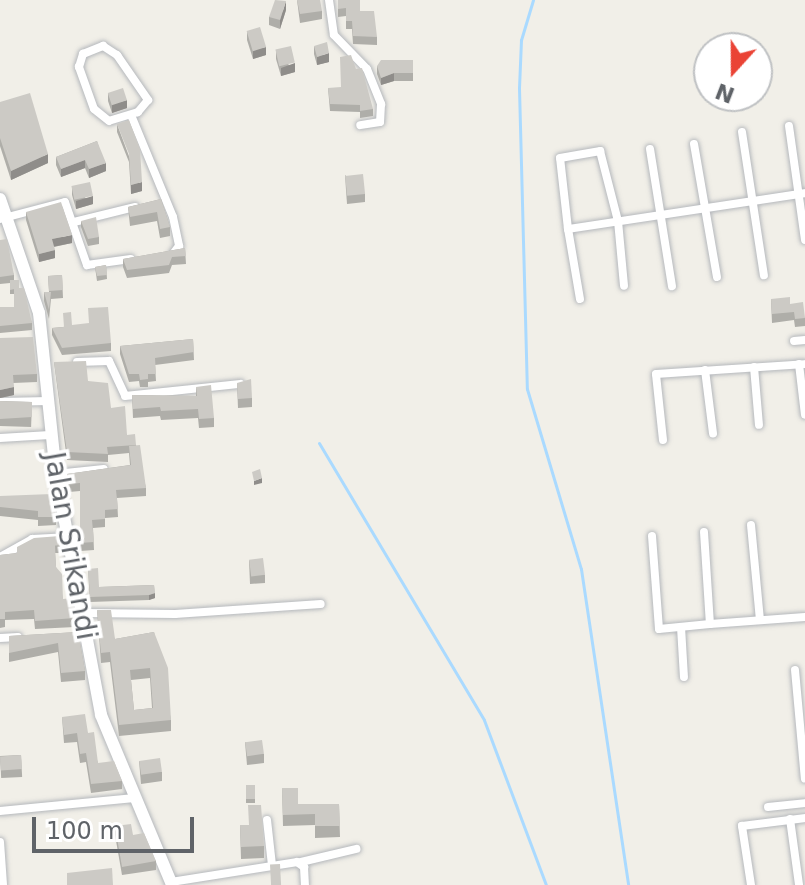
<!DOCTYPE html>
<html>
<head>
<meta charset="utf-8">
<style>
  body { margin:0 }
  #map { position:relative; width:805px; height:885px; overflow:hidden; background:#f1efe8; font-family:"DejaVu Sans",sans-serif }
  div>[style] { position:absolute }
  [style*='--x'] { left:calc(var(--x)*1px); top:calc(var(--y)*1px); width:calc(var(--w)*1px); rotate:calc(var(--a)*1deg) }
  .stream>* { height:3px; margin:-1.5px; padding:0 1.5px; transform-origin:1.5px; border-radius:1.5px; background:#aadaff }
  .roads { filter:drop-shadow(0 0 2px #b5b8bc) drop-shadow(0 0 2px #b5b8bc) }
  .street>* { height:8px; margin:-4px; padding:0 4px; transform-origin:4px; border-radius:4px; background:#fff }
  .secondary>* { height:12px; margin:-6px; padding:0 6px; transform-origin:6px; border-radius:6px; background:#fff }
  .wall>* { inset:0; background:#afaea9; transform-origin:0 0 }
  .shaded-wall>* { inset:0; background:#8f8d8a }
  .building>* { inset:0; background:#cccac5; transform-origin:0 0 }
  span { translate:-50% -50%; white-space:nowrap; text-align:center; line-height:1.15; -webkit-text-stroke:7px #fff; paint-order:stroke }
  .street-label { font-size:28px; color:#5f6368 }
  .north { position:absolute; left:693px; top:32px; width:80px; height:80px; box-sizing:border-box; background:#fff; border:2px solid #bfc1c3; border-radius:50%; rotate:201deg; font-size:22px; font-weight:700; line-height:32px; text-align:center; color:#5f6368 }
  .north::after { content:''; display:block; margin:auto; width:28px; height:36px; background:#ea4335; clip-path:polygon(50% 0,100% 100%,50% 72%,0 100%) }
  .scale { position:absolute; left:32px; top:817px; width:162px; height:36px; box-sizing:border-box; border:4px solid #5f6368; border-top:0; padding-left:10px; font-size:24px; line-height:28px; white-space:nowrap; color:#5f6368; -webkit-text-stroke:6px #fff; paint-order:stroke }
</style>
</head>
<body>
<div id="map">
  <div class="stream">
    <i style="--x:533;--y:0;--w:42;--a:106.7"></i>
    <i style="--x:521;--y:40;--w:48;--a:92.4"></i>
    <i style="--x:519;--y:88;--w:301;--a:88.5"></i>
    <i style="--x:527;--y:389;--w:188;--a:73.3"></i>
    <i style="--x:581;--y:569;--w:319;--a:81.5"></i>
    <i style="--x:319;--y:443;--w:322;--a:59.2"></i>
    <i style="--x:484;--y:720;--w:176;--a:69.4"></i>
  </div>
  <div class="roads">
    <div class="street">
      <i style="--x:329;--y:0;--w:35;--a:82"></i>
      <i style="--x:334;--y:35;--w:47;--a:45.9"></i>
      <i style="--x:367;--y:69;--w:38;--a:68"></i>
      <i style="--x:381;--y:104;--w:18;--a:93"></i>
      <i style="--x:380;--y:122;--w:20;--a:171"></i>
      <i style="--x:103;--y:46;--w:17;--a:33"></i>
      <i style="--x:117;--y:55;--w:55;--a:55.4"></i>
      <i style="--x:148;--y:100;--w:16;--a:130"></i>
      <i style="--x:138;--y:112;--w:30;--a:163"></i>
      <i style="--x:109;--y:121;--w:19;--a:-141"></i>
      <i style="--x:94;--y:109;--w:45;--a:-109.7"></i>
      <i style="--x:79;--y:67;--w:14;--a:-73"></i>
      <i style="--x:83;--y:54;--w:22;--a:-22"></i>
      <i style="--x:131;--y:115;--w:110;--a:67.6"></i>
      <i style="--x:173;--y:217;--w:30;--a:78"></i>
      <i style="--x:179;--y:246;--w:10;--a:127"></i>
      <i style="--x:789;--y:126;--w:115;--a:82"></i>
      <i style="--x:742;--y:132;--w:145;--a:81.3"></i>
      <i style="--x:694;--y:144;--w:135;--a:80.2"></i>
      <i style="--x:650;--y:149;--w:139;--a:80.9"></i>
      <i style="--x:0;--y:219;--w:67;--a:-14.7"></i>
      <i style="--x:65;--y:202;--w:67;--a:70.8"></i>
      <i style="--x:87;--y:265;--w:44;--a:-7.8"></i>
      <i style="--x:74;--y:222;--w:63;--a:-13.8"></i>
      <i style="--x:568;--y:229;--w:71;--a:-96.4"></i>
      <i style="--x:560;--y:158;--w:41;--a:-9.9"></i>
      <i style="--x:600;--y:151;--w:72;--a:75.6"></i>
      <i style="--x:618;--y:221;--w:65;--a:84.7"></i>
      <i style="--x:580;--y:299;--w:71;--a:-99.7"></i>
      <i style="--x:568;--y:229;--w:240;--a:-8.6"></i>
      <i style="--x:794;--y:341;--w:11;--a:-5"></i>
      <i style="--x:77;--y:362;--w:32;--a:-2"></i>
      <i style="--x:109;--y:361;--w:38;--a:65"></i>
      <i style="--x:125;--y:396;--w:116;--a:-6"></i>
      <i style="--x:799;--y:364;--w:51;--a:83.3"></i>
      <i style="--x:754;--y:367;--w:58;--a:85.1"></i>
      <i style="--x:705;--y:370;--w:64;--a:82.8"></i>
      <i style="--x:0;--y:402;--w:49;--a:-1.2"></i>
      <i style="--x:0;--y:438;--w:50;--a:-3.4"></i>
      <i style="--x:663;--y:440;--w:66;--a:-96.1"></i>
      <i style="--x:656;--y:374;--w:149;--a:-3.8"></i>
      <i style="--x:56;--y:474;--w:48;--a:-5.9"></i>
      <i style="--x:751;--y:525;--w:95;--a:84.6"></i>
      <i style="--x:704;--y:532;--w:92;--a:86.3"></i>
      <i style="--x:710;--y:624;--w:95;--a:-4.2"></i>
      <i style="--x:652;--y:536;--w:93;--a:85.7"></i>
      <i style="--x:659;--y:629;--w:51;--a:-5.6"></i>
      <i style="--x:0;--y:557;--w:37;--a:-29"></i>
      <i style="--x:32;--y:539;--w:38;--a:-3"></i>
      <i style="--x:84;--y:613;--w:91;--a:0.6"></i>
      <i style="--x:175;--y:614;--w:146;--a:-3.9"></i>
      <i style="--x:681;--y:627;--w:50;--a:86.6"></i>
      <i style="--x:0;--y:638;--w:18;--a:-3"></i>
      <i style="--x:795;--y:670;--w:109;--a:84.8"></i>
      <i style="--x:768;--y:807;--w:37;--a:-6"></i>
      <i style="--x:0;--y:811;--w:135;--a:-5.5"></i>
      <i style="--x:790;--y:819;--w:67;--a:82.2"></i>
      <i style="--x:267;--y:820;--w:45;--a:83.7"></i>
      <i style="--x:0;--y:842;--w:43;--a:86"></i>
      <i style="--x:301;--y:862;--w:57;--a:-13.3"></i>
      <i style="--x:171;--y:882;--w:128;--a:-9"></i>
      <i style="--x:297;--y:862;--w:9;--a:36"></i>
      <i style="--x:304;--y:867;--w:18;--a:87"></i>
      <i style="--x:751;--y:885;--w:60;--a:-98.7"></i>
      <i style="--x:742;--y:826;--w:64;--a:-7.2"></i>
    </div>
    <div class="secondary">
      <i style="--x:0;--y:199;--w:120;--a:71.1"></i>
      <i style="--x:39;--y:313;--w:162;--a:84"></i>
      <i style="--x:56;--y:474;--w:245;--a:79.4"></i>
      <i style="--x:101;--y:715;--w:184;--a:67.3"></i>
    </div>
  </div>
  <div class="wall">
    <i style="clip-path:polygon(297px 0,322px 11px,322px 19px,300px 23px)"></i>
    <i style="clip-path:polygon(338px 0,360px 11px,377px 37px,377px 45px,353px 44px,352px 29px,346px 29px,346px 16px,338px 17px)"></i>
    <i style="clip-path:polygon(286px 10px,280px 29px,269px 25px,269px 17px)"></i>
    <i style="clip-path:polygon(247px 31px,266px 55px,253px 59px,247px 40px)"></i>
    <i style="clip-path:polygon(314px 46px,329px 62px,317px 65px,314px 54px)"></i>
    <i style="clip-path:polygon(276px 50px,295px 72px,281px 76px,276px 59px)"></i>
    <i style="clip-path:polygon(413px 60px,413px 81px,394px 81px,381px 85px,377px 74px,377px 66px)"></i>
    <i style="clip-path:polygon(328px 88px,373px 109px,373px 116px,360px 118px,360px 112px,330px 111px)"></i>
    <i style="clip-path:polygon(108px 93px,127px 108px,112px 113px,108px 101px)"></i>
    <i style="clip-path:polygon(0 102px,48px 163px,11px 180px,0 146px)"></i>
    <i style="clip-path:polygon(117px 124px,142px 191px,131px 194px,129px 162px,117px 132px)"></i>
    <i style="clip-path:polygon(97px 141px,106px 171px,89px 178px,85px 168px,61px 177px,56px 165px,56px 157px)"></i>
    <i style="clip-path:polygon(345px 175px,365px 194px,365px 202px,347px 204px)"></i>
    <i style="clip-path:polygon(72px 187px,93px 204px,76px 209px,72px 195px)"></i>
    <i style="clip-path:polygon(161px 199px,170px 227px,170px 236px,160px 238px,157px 221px,130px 226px,128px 207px)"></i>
    <i style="clip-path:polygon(26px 212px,72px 243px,54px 247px,55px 258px,39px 262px,26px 220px)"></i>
    <i style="clip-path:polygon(81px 221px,99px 237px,99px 244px,88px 246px,81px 227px)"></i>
    <i style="clip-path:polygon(0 240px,14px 275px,14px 280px,19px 288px,32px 323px,32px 330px,0 333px,0 307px,14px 307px,14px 294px,10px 294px,10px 283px,0 284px)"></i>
    <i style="clip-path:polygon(185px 248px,186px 264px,172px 265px,169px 273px,127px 278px,123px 267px,123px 259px)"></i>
    <i style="clip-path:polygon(106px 265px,107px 279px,97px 281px,95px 267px)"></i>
    <i style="clip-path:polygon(62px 275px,63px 298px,51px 299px,49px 319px,44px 301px,44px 292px,49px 292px,48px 276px)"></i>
    <i style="clip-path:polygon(771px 299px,790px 304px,805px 318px,805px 326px,795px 327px,794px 320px,772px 323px)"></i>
    <i style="clip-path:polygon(72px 325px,111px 343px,111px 351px,62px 355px,52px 335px,52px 328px,63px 327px)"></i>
    <i style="clip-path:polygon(0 338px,37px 374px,37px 382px,13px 383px,14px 395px,0 398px)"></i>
    <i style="clip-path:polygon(193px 339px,194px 360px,155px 365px,156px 381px,148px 382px,148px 387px,140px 387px,139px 381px,129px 382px,120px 354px,120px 346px)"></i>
    <i style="clip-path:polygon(54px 362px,88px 381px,111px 408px,127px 435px,136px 445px,146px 488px,146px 496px,117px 498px,118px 517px,105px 518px,105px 527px,93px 528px,94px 550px,80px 551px,80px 491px,69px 492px,67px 474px,130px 465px,129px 453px,108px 455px,108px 462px,67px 460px)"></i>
    <i style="clip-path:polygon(237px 383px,252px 398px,252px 407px,238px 408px)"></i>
    <i style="clip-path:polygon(196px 387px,214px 418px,214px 427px,199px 428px,198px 418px,161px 420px,160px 416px,133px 418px,132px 395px,196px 396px)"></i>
    <i style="left:0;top:401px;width:32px;height:25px;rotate:2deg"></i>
    <i style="clip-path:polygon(0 496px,56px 517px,56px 525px,38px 526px,38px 520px,0 516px)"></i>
    <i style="clip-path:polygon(62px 545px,62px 553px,55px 553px,56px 567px,63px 599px,75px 618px,75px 627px,35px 629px,34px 619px,5px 620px,5px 627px,0 628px,0 555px,17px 553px,17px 547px)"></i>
    <i style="clip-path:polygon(249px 560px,265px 575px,265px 583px,250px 584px)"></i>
    <i style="clip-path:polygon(88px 569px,99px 587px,154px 585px,155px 598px,149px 600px,90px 602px)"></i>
    <i style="clip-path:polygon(evenodd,97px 610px,115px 639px,154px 632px,171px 720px,171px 731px,119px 736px,110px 662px,101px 663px,97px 610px,150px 678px,152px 708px,134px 710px,131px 680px,150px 678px)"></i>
    <i style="clip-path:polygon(78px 632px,85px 671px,85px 680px,61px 682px,58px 652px,9px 662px,9px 636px)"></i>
    <i style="clip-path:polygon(62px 717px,88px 733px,98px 763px,122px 781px,122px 789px,91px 793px,86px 762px,80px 763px,77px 742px,64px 743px)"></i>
    <i style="clip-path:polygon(245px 742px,264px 754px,264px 763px,247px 765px)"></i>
    <i style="left:21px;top:755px;width:22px;height:21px;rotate:87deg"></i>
    <i style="clip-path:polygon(139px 761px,162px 772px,162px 781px,141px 784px)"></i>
    <i style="left:246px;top:785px;width:9px;height:18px"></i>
    <i style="clip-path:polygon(282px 788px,298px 804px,339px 804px,340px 837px,315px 838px,315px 825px,283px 826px)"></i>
    <i style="clip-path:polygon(240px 825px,264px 846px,264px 858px,241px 859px)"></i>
    <i style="clip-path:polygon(115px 826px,133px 835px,156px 861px,156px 870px,122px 875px,115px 835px)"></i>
  </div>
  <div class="shaded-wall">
    <i style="clip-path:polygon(286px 1px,286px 10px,280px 29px,280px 20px)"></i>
    <i style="clip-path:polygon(266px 47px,266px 55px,253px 59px,253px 50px)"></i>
    <i style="clip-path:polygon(329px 53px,329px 62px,317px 65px,317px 57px)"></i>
    <i style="clip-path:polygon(295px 63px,295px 72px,281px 76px,281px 68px)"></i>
    <i style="clip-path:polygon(394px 73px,394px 81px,381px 85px,381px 78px)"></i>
    <i style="clip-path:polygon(127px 100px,127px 108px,112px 113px,112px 104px)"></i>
    <i style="clip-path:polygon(48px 154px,48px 163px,11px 180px,11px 171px)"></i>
    <i style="clip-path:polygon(85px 160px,85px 168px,61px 177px,61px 169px)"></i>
    <i style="clip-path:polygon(106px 163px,106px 171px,89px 178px,89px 169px)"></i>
    <i style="clip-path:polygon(142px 182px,142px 191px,131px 194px,131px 185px)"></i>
    <i style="clip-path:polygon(93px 196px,93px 204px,76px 209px,76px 201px)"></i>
    <i style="clip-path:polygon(72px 235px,72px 243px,52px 247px,52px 239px)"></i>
    <i style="clip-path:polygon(55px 250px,55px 258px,39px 262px,39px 254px)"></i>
    <i style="clip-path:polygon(14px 387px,14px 395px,0 398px,0 390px)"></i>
    <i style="clip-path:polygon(262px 478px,262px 483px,254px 485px,254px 481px)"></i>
    <i style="clip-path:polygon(155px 593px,155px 598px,149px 600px,149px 595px)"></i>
  </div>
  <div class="building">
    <i style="clip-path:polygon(275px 0,286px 1px,280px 20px,269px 17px)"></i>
    <i style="clip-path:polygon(297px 0,320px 0,322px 11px,300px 14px)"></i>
    <i style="clip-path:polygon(338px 0,360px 0,360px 11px,374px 11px,377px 37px,353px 36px,352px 21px,346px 21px,346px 8px,338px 9px)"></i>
    <i style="left:260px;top:27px;width:21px;height:14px;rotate:73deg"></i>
    <i style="clip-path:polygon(327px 42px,329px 53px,317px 57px,314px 46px)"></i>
    <i style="left:291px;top:46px;width:17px;height:16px;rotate:77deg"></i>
    <i style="clip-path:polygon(351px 55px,356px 69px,362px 68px,373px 109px,360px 111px,360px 105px,330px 104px,328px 88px,341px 87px,340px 57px)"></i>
    <i style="clip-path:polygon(381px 60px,413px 60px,413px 73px,394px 73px,381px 78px,377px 66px)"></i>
    <i style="left:123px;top:88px;width:13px;height:16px;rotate:72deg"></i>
    <i style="clip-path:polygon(30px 93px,48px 154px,11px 171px,0 138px,0 102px)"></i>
    <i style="clip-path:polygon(129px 120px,140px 149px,142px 182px,131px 185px,129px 154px,117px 124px)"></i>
    <i style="clip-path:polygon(97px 141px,106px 163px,89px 169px,85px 160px,61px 169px,56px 157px)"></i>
    <i style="left:363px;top:174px;width:20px;height:18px;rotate:84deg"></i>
    <i style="left:90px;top:182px;width:14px;height:19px;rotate:78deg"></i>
    <i style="clip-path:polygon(161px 199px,170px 227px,160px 229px,157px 212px,130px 217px,128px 207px)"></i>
    <i style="clip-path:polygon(61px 202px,72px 235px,52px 239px,55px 250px,39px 254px,26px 212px)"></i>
    <i style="clip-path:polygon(96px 217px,99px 237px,88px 239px,81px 221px)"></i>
    <i style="clip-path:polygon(7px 239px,14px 275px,0 277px,0 240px)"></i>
    <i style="clip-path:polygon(185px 248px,186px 256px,172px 257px,169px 265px,127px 270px,123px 259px)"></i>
    <i style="clip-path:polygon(106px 265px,107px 275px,97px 276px,95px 267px)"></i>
    <i style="left:62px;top:275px;width:15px;height:14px;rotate:86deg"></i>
    <i style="clip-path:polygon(10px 280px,19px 280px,19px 288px,10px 290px)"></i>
    <i style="clip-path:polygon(14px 288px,24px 288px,32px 323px,0 326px,0 307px,14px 307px)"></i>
    <i style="clip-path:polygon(44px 292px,51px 292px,49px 310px)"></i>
    <i style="clip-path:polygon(790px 297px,790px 304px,803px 302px,805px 318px,795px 319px,794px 312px,772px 314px,771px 299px)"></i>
    <i style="clip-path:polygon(108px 307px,111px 343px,62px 348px,52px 328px,64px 327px,63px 313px,71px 312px,72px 325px,89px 323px,88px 308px)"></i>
    <i style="clip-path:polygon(33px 337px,37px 374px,13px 375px,14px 387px,0 390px,0 338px)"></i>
    <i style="clip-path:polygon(193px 339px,194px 352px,155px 358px,156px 374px,148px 374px,148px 379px,140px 380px,139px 374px,129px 374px,120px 346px)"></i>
    <i style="clip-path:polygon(86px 361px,88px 381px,108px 383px,111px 408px,125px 406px,127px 435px,135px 434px,136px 445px,107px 447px,108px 454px,67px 452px,54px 362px)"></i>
    <i style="clip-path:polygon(251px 379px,252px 398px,238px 399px,237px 383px)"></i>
    <i style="clip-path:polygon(211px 385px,214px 418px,199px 419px,198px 409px,161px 411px,160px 407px,133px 409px,132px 395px,197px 396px,196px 387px)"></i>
    <i style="clip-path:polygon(0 401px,32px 402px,32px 417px,0 419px)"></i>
    <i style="clip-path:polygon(140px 445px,146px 488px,116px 490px,118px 509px,105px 510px,105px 519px,92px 520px,94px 542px,80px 543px,80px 483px,69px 484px,67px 474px,131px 465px,129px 446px)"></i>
    <i style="clip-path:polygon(260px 469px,262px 478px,254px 481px,252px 472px)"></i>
    <i style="clip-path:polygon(52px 494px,56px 517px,38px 517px,38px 511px,0 507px,0 496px)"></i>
    <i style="clip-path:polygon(60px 536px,62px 545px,55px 545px,56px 567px,62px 574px,63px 599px,72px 598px,75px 618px,35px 621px,34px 610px,5px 612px,5px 619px,0 619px,0 555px,17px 553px,17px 547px,34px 538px)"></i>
    <i style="left:263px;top:558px;width:17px;height:14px;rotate:83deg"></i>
    <i style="clip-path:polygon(98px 568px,99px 587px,154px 585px,155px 593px,149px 595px,90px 597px,88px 569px)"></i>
    <i style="clip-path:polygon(evenodd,97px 610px,111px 610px,115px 639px,154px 632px,168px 668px,171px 720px,119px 725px,110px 652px,101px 653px,97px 610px,150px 668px,153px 708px,134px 710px,130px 670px,150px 668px)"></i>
    <i style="clip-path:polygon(78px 632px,85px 671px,61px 673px,58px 643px,9px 653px,9px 636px)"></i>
    <i style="clip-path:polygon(85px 714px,88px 733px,94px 732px,98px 763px,114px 761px,122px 781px,91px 784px,86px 753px,80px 754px,77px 733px,64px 735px,62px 717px)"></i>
    <i style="left:262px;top:740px;width:14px;height:17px;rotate:82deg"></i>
    <i style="left:21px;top:755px;width:14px;height:21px;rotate:86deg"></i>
    <i style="left:160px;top:758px;width:14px;height:21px;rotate:82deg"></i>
    <i style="left:246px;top:785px;width:9px;height:14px"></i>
    <i style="clip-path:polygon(282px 788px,298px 788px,298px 804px,339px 804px,340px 826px,315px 826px,315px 814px,283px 815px)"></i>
    <i style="clip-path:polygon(248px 805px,261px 805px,264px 846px,241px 847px,240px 825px,249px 825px)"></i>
    <i style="clip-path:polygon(131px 824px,133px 835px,144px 833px,156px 861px,122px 867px,115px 826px)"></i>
    <i style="left:280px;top:864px;width:21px;height:10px;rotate:87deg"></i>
    <i style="clip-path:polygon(112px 868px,113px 885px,67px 885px,67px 873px)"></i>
  </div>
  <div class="street-label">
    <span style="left:70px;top:546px;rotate:80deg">Jalan Srikandi</span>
  </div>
  <div class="north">N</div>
  <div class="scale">100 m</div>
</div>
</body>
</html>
